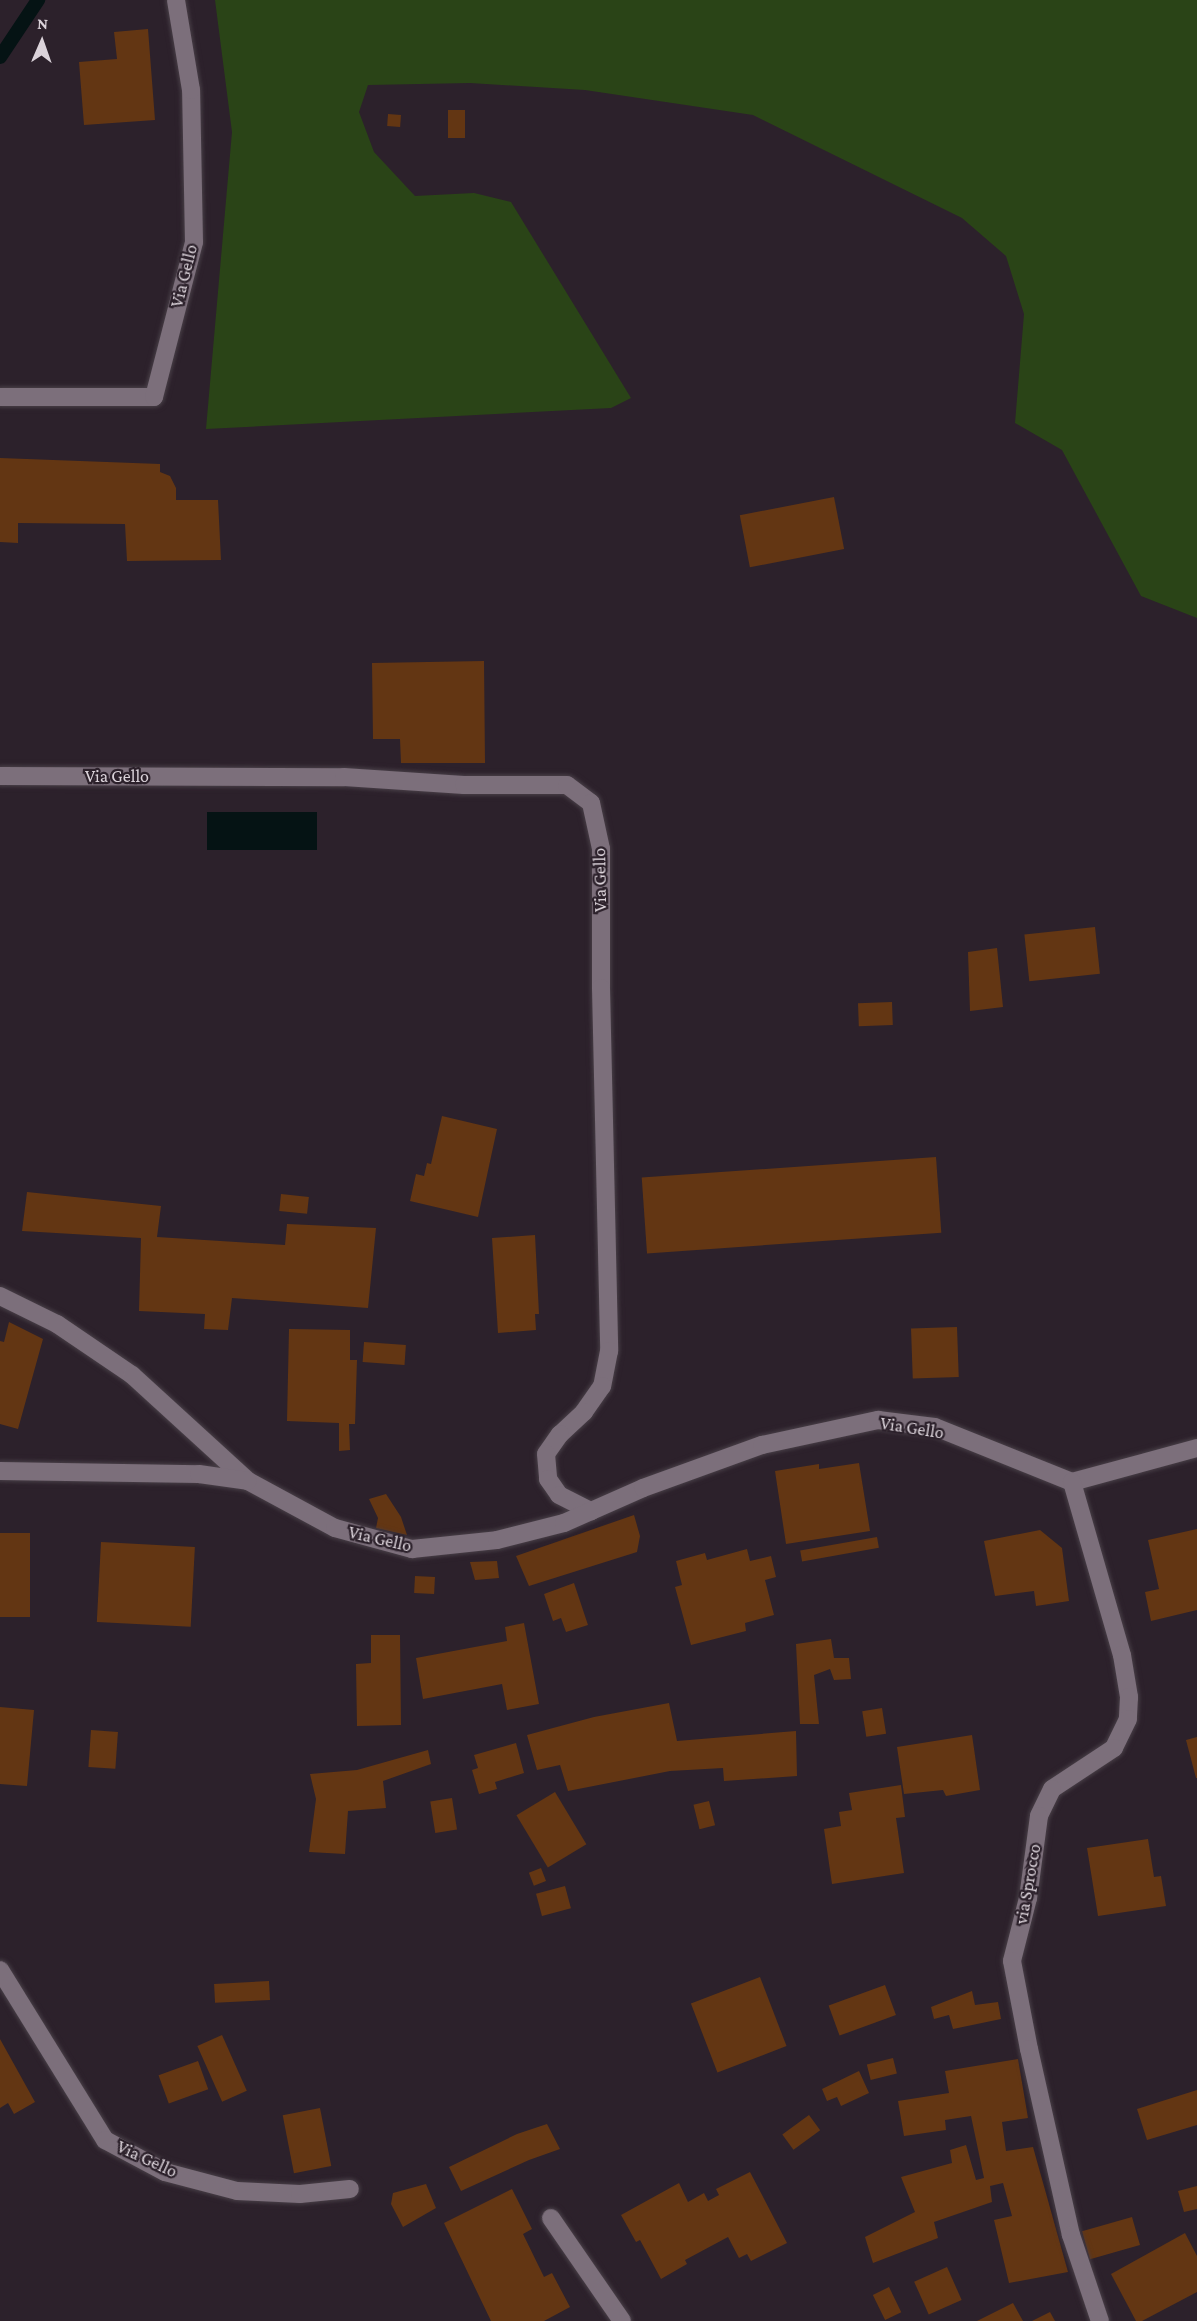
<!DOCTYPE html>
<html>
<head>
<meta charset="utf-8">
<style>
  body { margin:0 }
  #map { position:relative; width:1197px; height:2321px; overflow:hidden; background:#2c212b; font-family:"Crimson Pro",serif }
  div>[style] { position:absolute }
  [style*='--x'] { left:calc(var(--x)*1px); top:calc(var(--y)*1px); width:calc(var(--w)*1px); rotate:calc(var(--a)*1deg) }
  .green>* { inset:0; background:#2a4417 }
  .water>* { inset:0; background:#051314; transform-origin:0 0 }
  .stream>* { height:14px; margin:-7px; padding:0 7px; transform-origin:7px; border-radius:7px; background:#051314 }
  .building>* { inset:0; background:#633613; transform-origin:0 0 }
  .roads { filter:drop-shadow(0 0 2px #483f47) drop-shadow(0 0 2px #483f47) }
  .lane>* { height:18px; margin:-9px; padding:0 9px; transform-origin:9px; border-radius:9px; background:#7c6f7b }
  .street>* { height:18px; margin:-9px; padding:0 9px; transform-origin:9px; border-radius:9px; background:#7c6f7b }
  span { translate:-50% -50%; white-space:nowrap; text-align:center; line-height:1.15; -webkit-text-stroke:4.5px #2c212b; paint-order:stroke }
  .street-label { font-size:18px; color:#dbd3da }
  .north { position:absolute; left:12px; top:12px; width:60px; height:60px; -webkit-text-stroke:4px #2c212b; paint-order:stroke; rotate:2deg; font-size:16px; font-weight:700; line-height:24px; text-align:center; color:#dbd3da }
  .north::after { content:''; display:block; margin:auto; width:21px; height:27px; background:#dbd3da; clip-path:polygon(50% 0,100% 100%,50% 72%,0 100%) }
</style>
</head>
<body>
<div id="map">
  <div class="green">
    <i style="clip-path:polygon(215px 0,1197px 0,1197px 618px,1141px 596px,1062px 450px,1015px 423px,1024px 314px,1006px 256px,962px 218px,753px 115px,585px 90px,470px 83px,368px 85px,359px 112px,374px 152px,415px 196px,474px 193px,511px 202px,631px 398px,611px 408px,206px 429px,232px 132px)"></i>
  </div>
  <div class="water">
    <i style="left:207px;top:812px;width:110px;height:38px"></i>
  </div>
  <div class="stream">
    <i style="--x:0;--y:57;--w:69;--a:-56.3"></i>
  </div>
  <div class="building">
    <i style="clip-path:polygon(148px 29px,155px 120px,84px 125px,79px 62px,117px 59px,114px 32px)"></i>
    <i style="left:448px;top:110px;width:17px;height:28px"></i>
    <i style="left:388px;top:114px;width:13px;height:12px;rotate:4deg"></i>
    <i style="clip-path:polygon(0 458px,160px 464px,160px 472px,170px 476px,176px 488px,176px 500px,218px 500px,221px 560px,127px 561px,125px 524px,18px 523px,18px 543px,0 542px)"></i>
    <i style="left:834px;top:497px;width:53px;height:96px;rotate:79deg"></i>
    <i style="clip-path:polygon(484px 661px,485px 763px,401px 763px,400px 739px,373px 739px,372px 663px)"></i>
    <i style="left:1095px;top:927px;width:47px;height:71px;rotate:84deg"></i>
    <i style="clip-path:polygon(997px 948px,1003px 1007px,970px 1011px,968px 952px)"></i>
    <i style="left:892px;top:1002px;width:23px;height:34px;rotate:88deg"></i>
    <i style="clip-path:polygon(442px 1116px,497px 1129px,478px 1217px,410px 1201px,416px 1174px,424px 1176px,427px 1163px,431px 1164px)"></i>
    <i style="left:936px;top:1157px;width:76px;height:295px;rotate:86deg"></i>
    <i style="clip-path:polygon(27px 1192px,161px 1206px,157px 1237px,285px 1245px,287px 1224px,376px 1228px,368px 1308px,232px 1298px,228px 1330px,204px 1329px,205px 1314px,139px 1311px,141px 1238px,22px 1231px)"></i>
    <i style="left:281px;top:1194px;width:28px;height:17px;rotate:6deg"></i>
    <i style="clip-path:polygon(535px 1235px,539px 1314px,535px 1314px,536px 1330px,498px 1333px,492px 1238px)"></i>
    <i style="clip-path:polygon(9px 1322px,43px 1339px,18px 1429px,0 1424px,0 1341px,4px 1342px)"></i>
    <i style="left:957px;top:1327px;width:50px;height:46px;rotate:88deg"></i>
    <i style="clip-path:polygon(289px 1329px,350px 1330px,350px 1360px,357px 1360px,355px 1424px,349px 1424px,350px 1450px,339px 1451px,339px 1423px,287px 1421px)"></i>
    <i style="left:364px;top:1342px;width:42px;height:20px;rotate:4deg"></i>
    <i style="clip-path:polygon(859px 1463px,870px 1531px,786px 1544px,775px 1471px,819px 1464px,819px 1469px)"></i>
    <i style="clip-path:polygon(386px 1494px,401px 1517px,407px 1535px,376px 1528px,378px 1518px,369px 1499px)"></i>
    <i style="clip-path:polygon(634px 1515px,640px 1536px,637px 1552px,529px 1586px,516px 1556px)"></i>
    <i style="clip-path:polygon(1197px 1529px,1197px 1610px,1151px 1621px,1145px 1592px,1159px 1589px,1148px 1540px)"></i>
    <i style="clip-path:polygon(1040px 1530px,1062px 1548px,1069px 1601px,1036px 1606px,1034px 1591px,995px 1596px,984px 1541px)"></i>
    <i style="left:0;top:1533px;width:30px;height:84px"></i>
    <i style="left:877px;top:1537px;width:11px;height:78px;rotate:80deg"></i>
    <i style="left:101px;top:1542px;width:94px;height:80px;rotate:3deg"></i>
    <i style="clip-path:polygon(747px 1549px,750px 1561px,771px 1556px,776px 1577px,765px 1580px,774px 1615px,745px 1623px,746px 1631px,691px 1645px,675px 1587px,682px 1585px,676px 1561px,705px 1553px,707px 1560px)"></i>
    <i style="clip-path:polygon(497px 1561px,499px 1578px,475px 1580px,470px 1562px)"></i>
    <i style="left:415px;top:1576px;width:20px;height:17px;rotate:3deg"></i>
    <i style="clip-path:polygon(574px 1583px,588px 1625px,566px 1632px,561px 1618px,553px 1621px,544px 1594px)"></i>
    <i style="clip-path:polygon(524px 1623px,539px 1704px,507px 1710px,502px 1684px,423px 1699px,416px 1658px,507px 1641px,505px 1627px)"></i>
    <i style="clip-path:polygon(371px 1635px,400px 1635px,401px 1725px,357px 1726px,356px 1664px,371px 1663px)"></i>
    <i style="clip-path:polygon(831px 1639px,834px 1658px,849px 1658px,851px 1679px,834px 1680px,830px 1669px,814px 1675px,819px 1724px,800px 1724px,796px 1644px)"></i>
    <i style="clip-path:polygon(669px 1703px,677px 1741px,796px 1731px,797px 1776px,724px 1781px,723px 1768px,670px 1771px,568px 1791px,560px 1765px,537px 1770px,527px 1735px,594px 1717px)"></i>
    <i style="clip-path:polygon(0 1707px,34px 1710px,27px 1786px,0 1784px)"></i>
    <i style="left:882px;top:1708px;width:26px;height:20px;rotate:81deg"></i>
    <i style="left:91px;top:1730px;width:27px;height:37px;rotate:4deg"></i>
    <i style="clip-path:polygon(972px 1735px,980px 1790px,946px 1796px,943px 1790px,904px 1794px,897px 1747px)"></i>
    <i style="clip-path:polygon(1197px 1737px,1197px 1778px,1196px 1778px,1186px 1740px)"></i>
    <i style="clip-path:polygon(516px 1743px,524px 1773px,495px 1782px,497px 1789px,479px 1794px,472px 1770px,478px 1768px,474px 1755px)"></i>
    <i style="clip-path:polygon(428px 1750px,431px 1764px,383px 1781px,386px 1808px,348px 1811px,345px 1854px,309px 1852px,316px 1799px,310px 1774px,357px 1770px)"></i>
    <i style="clip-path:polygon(901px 1785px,905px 1817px,896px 1818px,904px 1873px,832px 1884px,824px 1829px,841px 1826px,839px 1812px,852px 1810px,849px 1793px)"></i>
    <i style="left:555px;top:1792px;width:61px;height:45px;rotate:59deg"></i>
    <i style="left:452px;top:1798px;width:32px;height:22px;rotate:81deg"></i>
    <i style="left:709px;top:1801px;width:25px;height:16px;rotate:76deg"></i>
    <i style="clip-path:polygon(1148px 1839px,1154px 1877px,1161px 1876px,1166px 1906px,1098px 1916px,1087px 1848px)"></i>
    <i style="left:541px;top:1868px;width:14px;height:13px;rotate:69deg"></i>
    <i style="left:565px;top:1886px;width:23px;height:30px;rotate:75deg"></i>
    <i style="left:760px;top:1977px;width:74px;height:74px;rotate:69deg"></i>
    <i style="left:269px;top:1981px;width:19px;height:55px;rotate:87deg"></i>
    <i style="left:885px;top:1985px;width:32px;height:60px;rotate:70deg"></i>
    <i style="clip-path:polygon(972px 1991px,975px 2005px,998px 2002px,1001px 2019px,953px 2029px,949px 2015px,934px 2019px,931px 2007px)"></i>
    <i style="left:222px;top:2035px;width:61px;height:27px;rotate:66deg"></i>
    <i style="clip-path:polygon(0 2039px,35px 2102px,14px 2114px,8px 2103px,0 2108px)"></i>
    <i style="left:893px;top:2058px;width:16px;height:27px;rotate:76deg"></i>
    <i style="clip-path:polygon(1018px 2059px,1028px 2118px,1002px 2122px,1006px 2151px,1033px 2147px,1068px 2272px,1009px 2283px,994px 2220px,1012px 2216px,1003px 2183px,990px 2186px,992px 2202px,934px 2222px,938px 2238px,873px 2263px,865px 2237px,915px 2212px,901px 2177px,952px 2163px,950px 2150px,966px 2145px,976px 2180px,984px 2178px,971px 2116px,945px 2120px,946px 2130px,904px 2136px,898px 2101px,949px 2093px,945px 2071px)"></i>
    <i style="left:198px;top:2061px;width:30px;height:42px;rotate:70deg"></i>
    <i style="clip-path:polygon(859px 2071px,869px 2093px,841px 2106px,837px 2097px,827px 2101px,822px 2089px)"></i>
    <i style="clip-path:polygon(1197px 2090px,1197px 2125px,1147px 2140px,1137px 2109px)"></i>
    <i style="left:320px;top:2108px;width:59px;height:38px;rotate:79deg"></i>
    <i style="left:809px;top:2115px;width:19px;height:33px;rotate:54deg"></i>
    <i style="clip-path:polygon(547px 2124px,560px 2149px,529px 2160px,461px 2191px,449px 2167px,517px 2134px)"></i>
    <i style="clip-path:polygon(750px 2172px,787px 2243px,751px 2261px,747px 2254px,739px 2258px,728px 2237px,685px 2260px,687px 2264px,661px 2279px,640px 2240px,636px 2242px,621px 2215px,679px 2183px,688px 2202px,704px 2193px,708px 2201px,719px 2195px,716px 2189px)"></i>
    <i style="clip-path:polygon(426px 2184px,436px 2208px,403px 2227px,391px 2204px,393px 2193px)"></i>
    <i style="clip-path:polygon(1197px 2186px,1197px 2209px,1184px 2212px,1178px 2191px)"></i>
    <i style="clip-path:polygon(512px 2189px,532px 2229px,523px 2234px,544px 2277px,552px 2273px,570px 2307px,544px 2321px,491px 2321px,444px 2223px)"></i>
    <i style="left:1132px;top:2217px;width:29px;height:52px;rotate:74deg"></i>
    <i style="clip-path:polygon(1185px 2233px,1197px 2256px,1197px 2292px,1142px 2321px,1136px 2321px,1111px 2274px)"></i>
    <i style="left:947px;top:2267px;width:36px;height:36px;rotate:66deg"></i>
    <i style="left:889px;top:2287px;width:28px;height:18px;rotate:64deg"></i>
    <i style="clip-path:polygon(1013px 2303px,1023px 2321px,977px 2321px)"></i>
    <i style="clip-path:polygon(1050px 2312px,1055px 2321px,1032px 2321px)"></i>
  </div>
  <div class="roads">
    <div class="lane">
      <i style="--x:0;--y:776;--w:344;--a:0.2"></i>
      <i style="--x:344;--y:777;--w:120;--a:3.8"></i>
      <i style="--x:464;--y:785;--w:103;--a:0"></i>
      <i style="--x:567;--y:785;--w:30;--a:37"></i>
      <i style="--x:591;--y:803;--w:47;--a:77.7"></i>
      <i style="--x:601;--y:849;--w:139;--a:90"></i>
      <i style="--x:601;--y:988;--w:363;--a:88.7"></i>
      <i style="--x:609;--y:1351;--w:36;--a:101"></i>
      <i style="--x:602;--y:1386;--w:32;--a:125"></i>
      <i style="--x:584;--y:1412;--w:33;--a:137"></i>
      <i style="--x:560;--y:1434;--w:24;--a:125"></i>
      <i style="--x:546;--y:1454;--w:25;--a:85"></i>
      <i style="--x:548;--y:1479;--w:19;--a:55"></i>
      <i style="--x:559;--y:1495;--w:36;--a:27"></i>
    </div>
    <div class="street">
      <i style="--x:0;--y:397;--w:154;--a:0"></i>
      <i style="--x:154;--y:397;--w:160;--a:-75.5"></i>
      <i style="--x:194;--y:242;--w:152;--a:-91.1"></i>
      <i style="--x:191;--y:90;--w:91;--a:-99.5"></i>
      <i style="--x:0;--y:1296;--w:64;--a:26.2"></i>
      <i style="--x:57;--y:1324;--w:91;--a:34.2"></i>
      <i style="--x:132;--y:1375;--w:157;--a:42.4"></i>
      <i style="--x:248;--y:1481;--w:99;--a:28.4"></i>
      <i style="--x:335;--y:1528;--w:80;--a:15.3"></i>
      <i style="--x:412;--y:1549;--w:85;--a:-6"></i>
      <i style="--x:497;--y:1540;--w:69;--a:-14.2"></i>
      <i style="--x:564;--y:1523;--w:86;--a:-23.9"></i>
      <i style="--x:643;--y:1488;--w:127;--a:-19.9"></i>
      <i style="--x:762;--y:1445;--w:119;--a:-12.2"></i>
      <i style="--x:878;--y:1420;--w:57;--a:7"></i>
      <i style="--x:935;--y:1427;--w:148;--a:21.9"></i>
      <i style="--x:1072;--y:1482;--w:130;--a:-15.2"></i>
      <i style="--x:0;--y:1471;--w:199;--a:0.9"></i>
      <i style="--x:199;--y:1474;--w:49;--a:8.1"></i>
      <i style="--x:1072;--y:1482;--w:180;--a:73.9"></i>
      <i style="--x:1122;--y:1655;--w:43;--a:80.5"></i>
      <i style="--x:1129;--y:1697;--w:22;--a:93"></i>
      <i style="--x:1128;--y:1719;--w:32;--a:116"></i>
      <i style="--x:1114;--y:1748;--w:74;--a:146.5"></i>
      <i style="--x:1052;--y:1789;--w:30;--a:116"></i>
      <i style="--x:1039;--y:1816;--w:83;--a:97.6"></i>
      <i style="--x:1028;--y:1898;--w:65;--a:104.3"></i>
      <i style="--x:1012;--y:1961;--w:90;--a:79.1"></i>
      <i style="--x:1029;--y:2049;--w:191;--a:77.3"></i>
      <i style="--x:1071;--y:2235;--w:91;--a:71.4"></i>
      <i style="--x:0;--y:1970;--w:200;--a:58.3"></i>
      <i style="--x:105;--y:2140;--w:68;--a:28.1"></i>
      <i style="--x:165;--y:2172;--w:74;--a:14.8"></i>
      <i style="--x:237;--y:2191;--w:63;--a:2.7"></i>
      <i style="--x:300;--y:2194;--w:50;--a:-5.7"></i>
      <i style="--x:551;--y:2218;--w:125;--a:55.4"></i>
    </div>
  </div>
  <div class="street-label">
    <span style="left:184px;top:276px;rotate:-76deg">Via Gello</span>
    <span style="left:117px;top:776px">Via Gello</span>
    <span style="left:600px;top:880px;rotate:-91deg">Via Gello</span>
    <span style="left:912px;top:1428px;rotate:9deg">Via Gello</span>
    <span style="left:380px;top:1539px;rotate:13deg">Via Gello</span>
    <span style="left:1028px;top:1884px;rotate:-80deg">via Sprocco</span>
    <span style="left:147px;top:2159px;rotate:25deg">Via Gello</span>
  </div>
  <div class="north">N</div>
</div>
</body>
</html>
